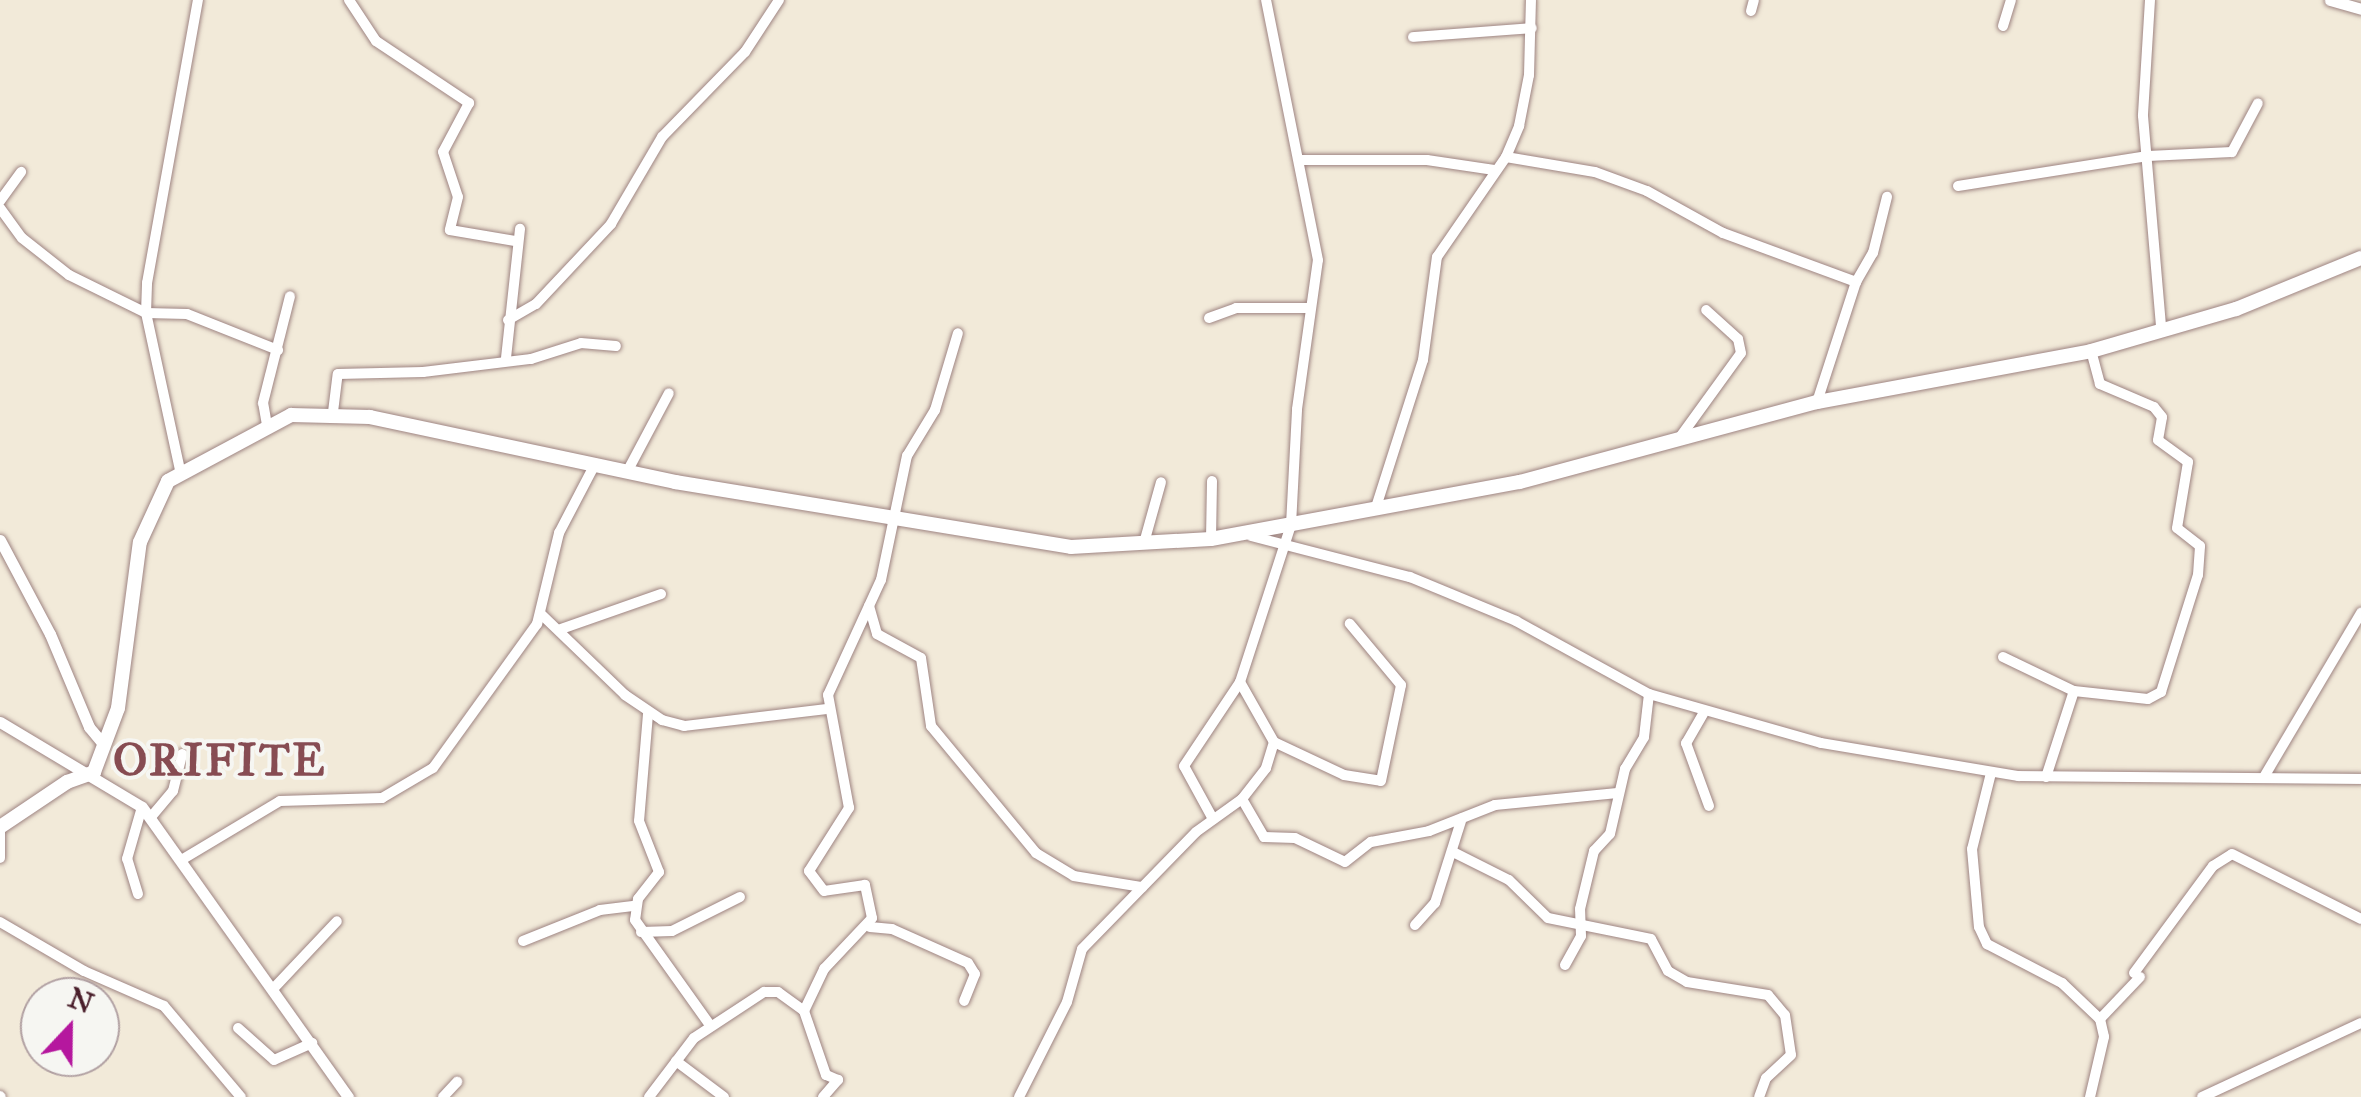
<!DOCTYPE html>
<html>
<head>
<meta charset="utf-8">
<style>
  body { margin:0 }
  #map { position:relative; width:2361px; height:1097px; overflow:hidden; background:#f2ead9; font-family:"IM FELL Great Primer",serif }
  div>[style] { position:absolute }
  [style*='--x'] { left:calc(var(--x)*1px); top:calc(var(--y)*1px); width:calc(var(--w)*1px); rotate:calc(var(--a)*1deg) }
  .roads { filter:drop-shadow(0 0 2px #9e8482) drop-shadow(0 0 2px #9e8482) }
  .minor>* { height:10px; margin:-5px; padding:0 5px; transform-origin:5px; border-radius:5px; background:#fff }
  .tertiary>* { height:11px; margin:-5.5px; padding:0 5.5px; transform-origin:5.5px; border-radius:5.5px; background:#fff }
  .secondary>* { height:14px; margin:-7px; padding:0 7px; transform-origin:7px; border-radius:7px; background:#fff }
  span { translate:-50% -50%; white-space:nowrap; text-align:center; line-height:1.15; -webkit-text-stroke:8px #f6f6f2; paint-order:stroke }
  .district-label { font-size:45px; color:#874c52; font-weight:700; letter-spacing:2.5px }
  .north { position:absolute; left:20px; top:977px; width:100px; height:100px; box-sizing:border-box; background:#f6f6f2; border:2px solid #b1a0a2; border-radius:50%; rotate:22deg; font-size:28px; font-weight:700; line-height:40px; text-align:center; color:#4a1f2b }
  .north::after { content:''; display:block; margin:auto; width:35px; height:45px; background:#b5179e; clip-path:polygon(50% 0,100% 100%,50% 72%,0 100%) }
</style>
</head>
<body>
<div id="map">
  <div class="roads">
    <div class="minor">
      <i style="--x:349;--y:0;--w:49;--a:56.6"></i>
      <i style="--x:376;--y:41;--w:112;--a:33.7"></i>
      <i style="--x:469;--y:103;--w:55;--a:118"></i>
      <i style="--x:443;--y:152;--w:47;--a:71.6"></i>
      <i style="--x:458;--y:197;--w:34;--a:104"></i>
      <i style="--x:450;--y:230;--w:66;--a:9.6"></i>
      <i style="--x:2150;--y:0;--w:116;--a:93.5"></i>
      <i style="--x:2143;--y:116;--w:212;--a:85.1"></i>
      <i style="--x:1751;--y:11;--w:11;--a:-75"></i>
      <i style="--x:2003;--y:26;--w:27;--a:-73"></i>
      <i style="--x:1413;--y:37;--w:119;--a:-4.3"></i>
      <i style="--x:1506;--y:157;--w:90;--a:9.6"></i>
      <i style="--x:1595;--y:172;--w:55;--a:20.1"></i>
      <i style="--x:1647;--y:191;--w:87;--a:28.9"></i>
      <i style="--x:1723;--y:233;--w:142;--a:20.2"></i>
      <i style="--x:1301;--y:160;--w:126;--a:0"></i>
      <i style="--x:1427;--y:160;--w:68;--a:8.5"></i>
      <i style="--x:1958;--y:186;--w:192;--a:-9"></i>
      <i style="--x:2148;--y:156;--w:84;--a:-2.7"></i>
      <i style="--x:2232;--y:152;--w:55;--a:-62"></i>
      <i style="--x:0;--y:201;--w:36;--a:-54"></i>
      <i style="--x:0;--y:208;--w:37;--a:54"></i>
      <i style="--x:22;--y:238;--w:60;--a:38.2"></i>
      <i style="--x:69;--y:275;--w:86;--a:26.3"></i>
      <i style="--x:146;--y:313;--w:41;--a:1.4"></i>
      <i style="--x:187;--y:314;--w:98;--a:21.6"></i>
      <i style="--x:1209;--y:318;--w:29;--a:-20"></i>
      <i style="--x:1236;--y:308;--w:72;--a:0"></i>
      <i style="--x:508;--y:320;--w:32;--a:-30"></i>
      <i style="--x:536;--y:304;--w:110;--a:-46.8"></i>
      <i style="--x:611;--y:224;--w:101;--a:-59.6"></i>
      <i style="--x:662;--y:137;--w:119;--a:-45.7"></i>
      <i style="--x:745;--y:52;--w:62;--a:-56.8"></i>
      <i style="--x:506;--y:358;--w:130;--a:-83.8"></i>
      <i style="--x:1817;--y:402;--w:126;--a:-72"></i>
      <i style="--x:1856;--y:282;--w:34;--a:-60"></i>
      <i style="--x:1873;--y:253;--w:58;--a:-76"></i>
      <i style="--x:333;--y:412;--w:38;--a:-83"></i>
      <i style="--x:338;--y:374;--w:85;--a:-1.3"></i>
      <i style="--x:423;--y:372;--w:109;--a:-6.9"></i>
      <i style="--x:531;--y:359;--w:52;--a:-17.7"></i>
      <i style="--x:581;--y:343;--w:35;--a:5"></i>
      <i style="--x:267;--y:425;--w:22;--a:-100"></i>
      <i style="--x:263;--y:403;--w:110;--a:-75.8"></i>
      <i style="--x:1678;--y:440;--w:107;--a:-54.1"></i>
      <i style="--x:1741;--y:353;--w:14;--a:-102"></i>
      <i style="--x:1738;--y:339;--w:43;--a:-137.8"></i>
      <i style="--x:180;--y:470;--w:161;--a:-102.2"></i>
      <i style="--x:146;--y:313;--w:30;--a:-88"></i>
      <i style="--x:147;--y:283;--w:288;--a:-79.8"></i>
      <i style="--x:627;--y:472;--w:89;--a:-62"></i>
      <i style="--x:1377;--y:504;--w:151;--a:-72.3"></i>
      <i style="--x:1423;--y:360;--w:104;--a:-82.3"></i>
      <i style="--x:1437;--y:257;--w:121;--a:-55.4"></i>
      <i style="--x:1506;--y:157;--w:34;--a:-67"></i>
      <i style="--x:1519;--y:126;--w:52;--a:-78.9"></i>
      <i style="--x:1529;--y:75;--w:75;--a:-88.5"></i>
      <i style="--x:1251;--y:536;--w:164;--a:14.5"></i>
      <i style="--x:1410;--y:577;--w:115;--a:22.5"></i>
      <i style="--x:1516;--y:621;--w:152;--a:28.8"></i>
      <i style="--x:1649;--y:694;--w:179;--a:15.9"></i>
      <i style="--x:1821;--y:743;--w:200;--a:9.5"></i>
      <i style="--x:2018;--y:776;--w:343;--a:0.5"></i>
      <i style="--x:1211;--y:539;--w:58;--a:-89"></i>
      <i style="--x:1144;--y:543;--w:63;--a:-74.4"></i>
      <i style="--x:869;--y:606;--w:29;--a:74"></i>
      <i style="--x:877;--y:634;--w:50;--a:28.6"></i>
      <i style="--x:921;--y:658;--w:69;--a:81.6"></i>
      <i style="--x:931;--y:726;--w:165;--a:50.4"></i>
      <i style="--x:1036;--y:853;--w:44;--a:31.2"></i>
      <i style="--x:1074;--y:876;--w:69;--a:9.2"></i>
      <i style="--x:542;--y:615;--w:115;--a:43.9"></i>
      <i style="--x:625;--y:695;--w:45;--a:34"></i>
      <i style="--x:662;--y:720;--w:23;--a:15"></i>
      <i style="--x:684;--y:726;--w:143;--a:-6.8"></i>
      <i style="--x:561;--y:629;--w:106;--a:-19.3"></i>
      <i style="--x:2003;--y:657;--w:79;--a:25.6"></i>
      <i style="--x:1240;--y:682;--w:69;--a:60.5"></i>
      <i style="--x:1274;--y:742;--w:77;--a:25.2"></i>
      <i style="--x:1344;--y:775;--w:37;--a:9"></i>
      <i style="--x:1381;--y:781;--w:98;--a:-78.2"></i>
      <i style="--x:1401;--y:685;--w:80;--a:-129.9"></i>
      <i style="--x:648;--y:714;--w:107;--a:94.8"></i>
      <i style="--x:639;--y:821;--w:55;--a:68.6"></i>
      <i style="--x:659;--y:872;--w:34;--a:128"></i>
      <i style="--x:638;--y:899;--w:21;--a:98"></i>
      <i style="--x:635;--y:920;--w:129;--a:54.5"></i>
      <i style="--x:1703;--y:714;--w:34;--a:120"></i>
      <i style="--x:1686;--y:743;--w:67;--a:69.9"></i>
      <i style="--x:1991;--y:773;--w:78;--a:104"></i>
      <i style="--x:1972;--y:849;--w:78;--a:84.9"></i>
      <i style="--x:1979;--y:927;--w:19;--a:65"></i>
      <i style="--x:1987;--y:944;--w:85;--a:27.5"></i>
      <i style="--x:2062;--y:983;--w:52;--a:43.5"></i>
      <i style="--x:2100;--y:1019;--w:18;--a:77"></i>
      <i style="--x:2104;--y:1037;--w:62;--a:103.1"></i>
      <i style="--x:2046;--y:777;--w:90;--a:-72"></i>
      <i style="--x:2074;--y:691;--w:74;--a:6.2"></i>
      <i style="--x:2148;--y:699;--w:15;--a:-28"></i>
      <i style="--x:2161;--y:692;--w:123;--a:-72.5"></i>
      <i style="--x:2198;--y:575;--w:29;--a:-86"></i>
      <i style="--x:2200;--y:546;--w:29;--a:-142"></i>
      <i style="--x:2177;--y:528;--w:67;--a:-80.5"></i>
      <i style="--x:2188;--y:462;--w:37;--a:-144"></i>
      <i style="--x:2158;--y:440;--w:23;--a:-80"></i>
      <i style="--x:2162;--y:417;--w:13;--a:-129"></i>
      <i style="--x:2154;--y:407;--w:59;--a:-156.9"></i>
      <i style="--x:2100;--y:384;--w:34;--a:-105"></i>
      <i style="--x:2264;--y:777;--w:191;--a:-59.4"></i>
      <i style="--x:1242;--y:799;--w:44;--a:59.9"></i>
      <i style="--x:1264;--y:837;--w:31;--a:2"></i>
      <i style="--x:1295;--y:838;--w:55;--a:25.6"></i>
      <i style="--x:1345;--y:862;--w:33;--a:-38"></i>
      <i style="--x:1371;--y:842;--w:59;--a:-10.7"></i>
      <i style="--x:1429;--y:831;--w:71;--a:-21.5"></i>
      <i style="--x:1495;--y:805;--w:123;--a:-5.6"></i>
      <i style="--x:151;--y:817;--w:34;--a:-50"></i>
      <i style="--x:173;--y:791;--w:38;--a:-76"></i>
      <i style="--x:1213;--y:819;--w:60;--a:-118.7"></i>
      <i style="--x:1184;--y:766;--w:101;--a:-56.3"></i>
      <i style="--x:1240;--y:682;--w:165;--a:-72"></i>
      <i style="--x:1291;--y:525;--w:116;--a:-87"></i>
      <i style="--x:1297;--y:409;--w:150;--a:-82"></i>
      <i style="--x:1318;--y:260;--w:265;--a:-101.3"></i>
      <i style="--x:0;--y:832;--w:26;--a:90"></i>
      <i style="--x:1455;--y:853;--w:60;--a:26.6"></i>
      <i style="--x:1509;--y:880;--w:54;--a:44.3"></i>
      <i style="--x:1548;--y:918;--w:105;--a:11.5"></i>
      <i style="--x:1651;--y:939;--w:36;--a:62"></i>
      <i style="--x:1668;--y:971;--w:22;--a:30"></i>
      <i style="--x:1687;--y:982;--w:82;--a:9.1"></i>
      <i style="--x:1768;--y:995;--w:26;--a:50"></i>
      <i style="--x:1785;--y:1015;--w:40;--a:81.5"></i>
      <i style="--x:1791;--y:1055;--w:34;--a:137"></i>
      <i style="--x:1766;--y:1078;--w:20;--a:110"></i>
      <i style="--x:183;--y:859;--w:113;--a:-30.9"></i>
      <i style="--x:280;--y:801;--w:102;--a:-1.7"></i>
      <i style="--x:382;--y:798;--w:59;--a:-30.5"></i>
      <i style="--x:433;--y:768;--w:178;--a:-54.2"></i>
      <i style="--x:537;--y:624;--w:94;--a:-76.4"></i>
      <i style="--x:559;--y:533;--w:78;--a:-62.4"></i>
      <i style="--x:138;--y:894;--w:37;--a:-107"></i>
      <i style="--x:127;--y:859;--w:54;--a:-73.9"></i>
      <i style="--x:0;--y:922;--w:97;--a:30.3"></i>
      <i style="--x:84;--y:971;--w:87;--a:23.6"></i>
      <i style="--x:164;--y:1006;--w:119;--a:49.8"></i>
      <i style="--x:1415;--y:925;--w:30;--a:-48"></i>
      <i style="--x:1435;--y:903;--w:89;--a:-72.4"></i>
      <i style="--x:870;--y:927;--w:22;--a:5"></i>
      <i style="--x:892;--y:929;--w:83;--a:24.1"></i>
      <i style="--x:968;--y:963;--w:13;--a:58"></i>
      <i style="--x:975;--y:974;--w:29;--a:112"></i>
      <i style="--x:641;--y:932;--w:31;--a:-2"></i>
      <i style="--x:672;--y:931;--w:76;--a:-26.6"></i>
      <i style="--x:523;--y:941;--w:83;--a:-21.9"></i>
      <i style="--x:600;--y:910;--w:35;--a:-7"></i>
      <i style="--x:1565;--y:965;--w:33;--a:-61"></i>
      <i style="--x:1581;--y:936;--w:27;--a:-92"></i>
      <i style="--x:1580;--y:909;--w:60;--a:-76.4"></i>
      <i style="--x:1594;--y:851;--w:23;--a:-47"></i>
      <i style="--x:1610;--y:834;--w:67;--a:-77"></i>
      <i style="--x:1625;--y:769;--w:37;--a:-59"></i>
      <i style="--x:1644;--y:737;--w:43;--a:-83.4"></i>
      <i style="--x:2134;--y:973;--w:133;--a:-53.6"></i>
      <i style="--x:2213;--y:866;--w:22;--a:-32"></i>
      <i style="--x:2232;--y:854;--w:144;--a:26.7"></i>
      <i style="--x:273;--y:989;--w:93;--a:-46.7"></i>
      <i style="--x:2100;--y:1019;--w:58;--a:-46.4"></i>
      <i style="--x:238;--y:1028;--w:48;--a:41.6"></i>
      <i style="--x:274;--y:1060;--w:42;--a:-24.1"></i>
      <i style="--x:676;--y:1061;--w:60;--a:36.9"></i>
      <i style="--x:0;--y:1096;--w:1;--a:45"></i>
      <i style="--x:443;--y:1097;--w:21;--a:-47"></i>
      <i style="--x:649;--y:1097;--w:74;--a:-52.7"></i>
      <i style="--x:694;--y:1038;--w:84;--a:-33.3"></i>
      <i style="--x:764;--y:992;--w:14;--a:0"></i>
      <i style="--x:778;--y:992;--w:32;--a:36"></i>
      <i style="--x:823;--y:1097;--w:23;--a:-49"></i>
      <i style="--x:838;--y:1080;--w:13;--a:-157"></i>
      <i style="--x:826;--y:1075;--w:68;--a:-109"></i>
      <i style="--x:804;--y:1011;--w:47;--a:-64.5"></i>
      <i style="--x:824;--y:969;--w:70;--a:-46.7"></i>
      <i style="--x:872;--y:918;--w:34;--a:-102"></i>
      <i style="--x:865;--y:885;--w:41;--a:171.7"></i>
      <i style="--x:824;--y:891;--w:25;--a:-127"></i>
      <i style="--x:809;--y:871;--w:75;--a:-57.6"></i>
      <i style="--x:849;--y:808;--w:115;--a:-100.5"></i>
      <i style="--x:828;--y:695;--w:127;--a:-65.3"></i>
      <i style="--x:881;--y:580;--w:127;--a:-78.2"></i>
      <i style="--x:907;--y:456;--w:54;--a:-58.7"></i>
      <i style="--x:935;--y:410;--w:80;--a:-73.4"></i>
      <i style="--x:1019;--y:1097;--w:106;--a:-63.2"></i>
      <i style="--x:1067;--y:1002;--w:55;--a:-74.2"></i>
      <i style="--x:1082;--y:949;--w:163;--a:-45.7"></i>
      <i style="--x:1196;--y:832;--w:57;--a:-35.7"></i>
      <i style="--x:1242;--y:799;--w:39;--a:-52"></i>
      <i style="--x:1266;--y:768;--w:27;--a:-73"></i>
      <i style="--x:2202;--y:1097;--w:175;--a:-25"></i>
    </div>
    <div class="tertiary">
      <i style="--x:2330;--y:0;--w:32;--a:16"></i>
      <i style="--x:0;--y:540;--w:106;--a:62"></i>
      <i style="--x:50;--y:634;--w:101;--a:67.2"></i>
      <i style="--x:89;--y:727;--w:23;--a:50"></i>
      <i style="--x:0;--y:722;--w:165;--a:30.9"></i>
      <i style="--x:142;--y:807;--w:356;--a:54.6"></i>
    </div>
    <div class="secondary">
      <i style="--x:0;--y:827;--w:81;--a:-33.9"></i>
      <i style="--x:67;--y:782;--w:29;--a:-20"></i>
      <i style="--x:94;--y:772;--w:68;--a:-69.4"></i>
      <i style="--x:118;--y:708;--w:167;--a:-82.5"></i>
      <i style="--x:140;--y:542;--w:67;--a:-65.3"></i>
      <i style="--x:168;--y:481;--w:140;--a:-28.2"></i>
      <i style="--x:291;--y:415;--w:79;--a:1.5"></i>
      <i style="--x:370;--y:417;--w:312;--a:12"></i>
      <i style="--x:675;--y:482;--w:401;--a:9.3"></i>
      <i style="--x:1071;--y:547;--w:140;--a:-3.3"></i>
      <i style="--x:1211;--y:539;--w:314;--a:-10.5"></i>
      <i style="--x:1520;--y:482;--w:308;--a:-15.1"></i>
      <i style="--x:1817;--y:402;--w:279;--a:-10.5"></i>
      <i style="--x:2091;--y:351;--w:151;--a:-16.2"></i>
      <i style="--x:2236;--y:309;--w:135;--a:-22.2"></i>
    </div>
  </div>
  <div class="district-label">
    <span style="left:220px;top:760px">ORIFITE</span>
  </div>
  <div class="north">N</div>
</div>
</body>
</html>
